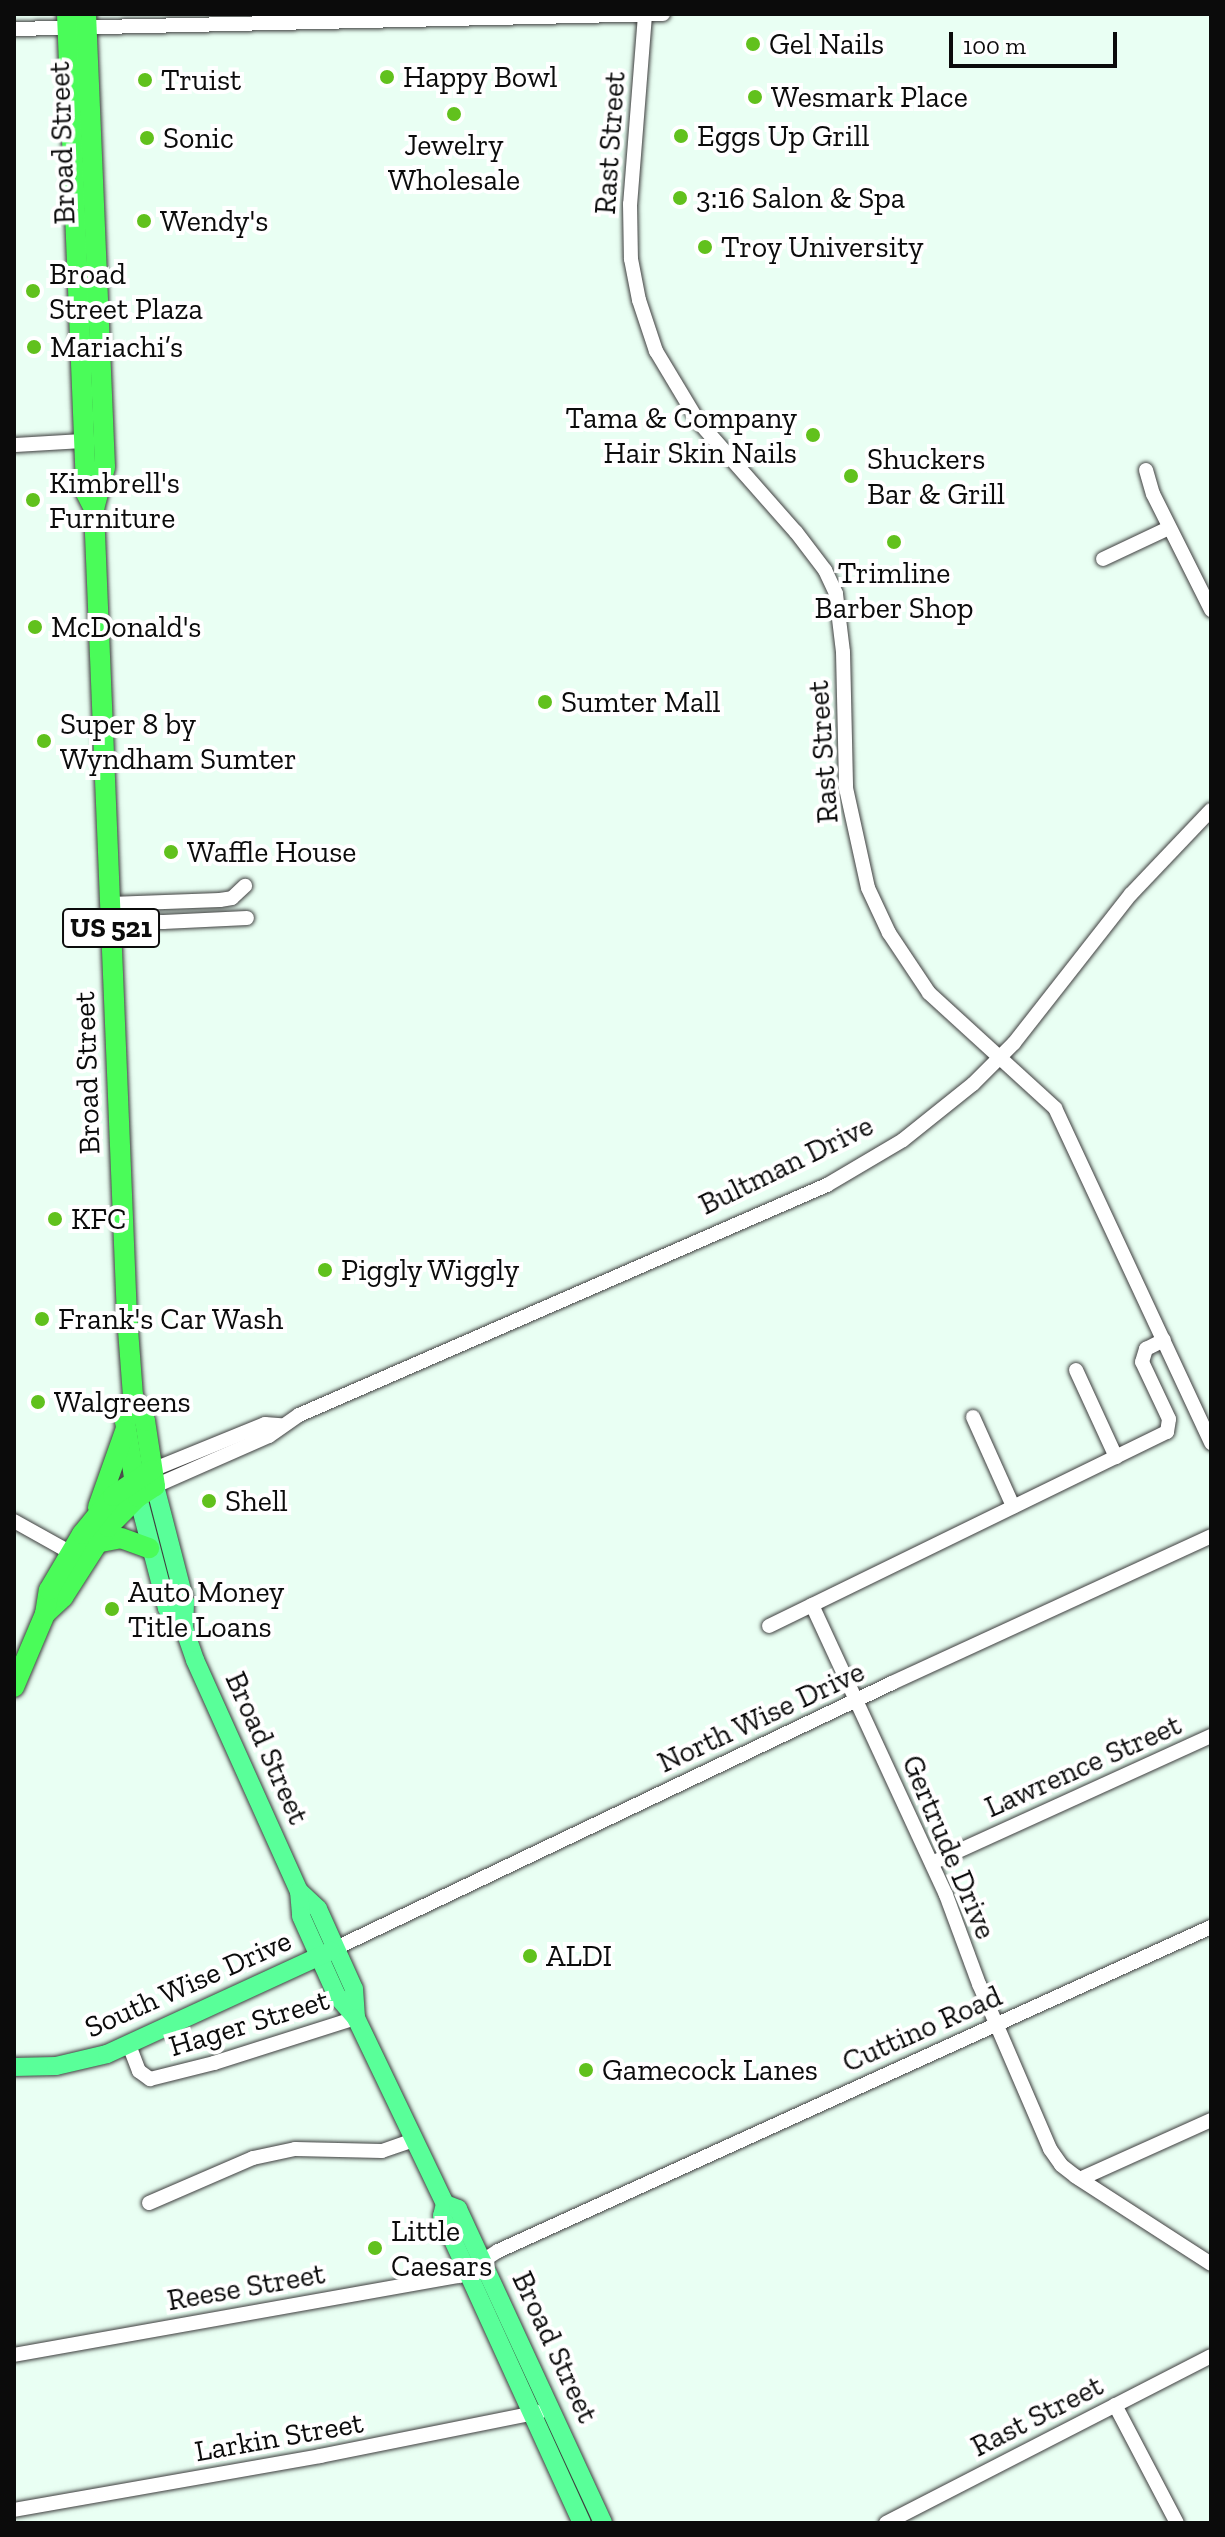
<!DOCTYPE html>
<html>
<head>
<meta charset="utf-8">
<style>
  body { margin:0 }
  #map { position:relative; width:1225px; height:2537px; overflow:hidden; background:#e9fff3; font-family:"Zilla Slab",serif }
  div>[style] { position:absolute }
  [style*='--x'] { left:calc(var(--x)*1px); top:calc(var(--y)*1px); width:calc(var(--w)*1px); rotate:calc(var(--a)*1deg) }
  .roads { filter:drop-shadow(0 0 2px #3e3e3e) drop-shadow(0 0 2px #3e3e3e) }
  .minor>* { height:14px; margin:-7px; padding:0 7px; transform-origin:7px; border-radius:7px; background:#fff }
  .major>* { height:18px; margin:-9px; padding:0 9px; transform-origin:9px; border-radius:9px; background:#59ff99 }
  .highway>* { height:20px; margin:-10px; padding:0 10px; transform-origin:10px; border-radius:10px; background:#4afc59 }
  .dots>* { width:22px; height:22px; translate:-50% -50%; box-sizing:border-box; border:4px solid #fff; border-radius:50% }
  span { translate:-50% -50%; white-space:nowrap; text-align:center; line-height:1.15; -webkit-text-stroke:8px #fff; paint-order:stroke }
  .shield-label span { padding:2px 6px; background:#fff; border:2px solid; border-radius:6px; -webkit-text-stroke-width:0 }
  .shield-label { font-size:28px; color:#0b0b0b; font-weight:700 }
  .poi-label { font-size:30px; color:#0b0b0b }
  .left { translate:0 -50%; text-align:left }
  .right { translate:-100% -50%; text-align:right }
  .street-label { font-size:30px; color:#0b0b0b }
  .frame { position:absolute; inset:0; border:16px solid #0b0b0b; pointer-events:none }
  .scale { position:absolute; left:949px; top:32px; width:168px; height:36px; box-sizing:border-box; border:4px solid #0b0b0b; border-top:0; padding-left:10px; font-size:24px; line-height:28px; white-space:nowrap; color:#0b0b0b; -webkit-text-stroke:6px #fff; paint-order:stroke }
</style>
</head>
<body>
<div id="map">
  <div class="roads">
    <div class="minor">
      <i style="--x:645;--y:15;--w:190;--a:94.5"></i>
      <i style="--x:630;--y:204;--w:55;--a:89"></i>
      <i style="--x:631;--y:259;--w:42;--a:79"></i>
      <i style="--x:639;--y:300;--w:54;--a:71.6"></i>
      <i style="--x:656;--y:351;--w:82;--a:59"></i>
      <i style="--x:698;--y:421;--w:148;--a:48.6"></i>
      <i style="--x:796;--y:532;--w:48;--a:52.7"></i>
      <i style="--x:825;--y:570;--w:26;--a:65"></i>
      <i style="--x:836;--y:594;--w:58;--a:83.1"></i>
      <i style="--x:843;--y:652;--w:136;--a:88.7"></i>
      <i style="--x:846;--y:788;--w:102;--a:77.6"></i>
      <i style="--x:868;--y:888;--w:50;--a:65"></i>
      <i style="--x:889;--y:933;--w:72;--a:56.3"></i>
      <i style="--x:929;--y:993;--w:171;--a:42.4"></i>
      <i style="--x:1055;--y:1108;--w:370;--a:65"></i>
      <i style="--x:14;--y:29;--w:649;--a:-1.32"></i>
      <i style="--x:14;--y:445;--w:70;--a:-3.3"></i>
      <i style="--x:1146;--y:470;--w:25;--a:74"></i>
      <i style="--x:1153;--y:494;--w:130;--a:63.4"></i>
      <i style="--x:1103;--y:559;--w:73;--a:-25.2"></i>
      <i style="--x:110;--y:904;--w:110;--a:-2.1"></i>
      <i style="--x:220;--y:900;--w:12;--a:-9"></i>
      <i style="--x:232;--y:898;--w:18;--a:-43"></i>
      <i style="--x:111;--y:920;--w:52;--a:2.2"></i>
      <i style="--x:163;--y:922;--w:84;--a:-2.7"></i>
      <i style="--x:1076;--y:1370;--w:96;--a:65.3"></i>
      <i style="--x:973;--y:1417;--w:98;--a:65.8"></i>
      <i style="--x:152;--y:1470;--w:122;--a:-22.2"></i>
      <i style="--x:265;--y:1424;--w:16;--a:4"></i>
      <i style="--x:155;--y:1486;--w:124;--a:-23.7"></i>
      <i style="--x:269;--y:1436;--w:37;--a:-35"></i>
      <i style="--x:299;--y:1415;--w:576;--a:-23.54"></i>
      <i style="--x:827;--y:1185;--w:88;--a:-30.6"></i>
      <i style="--x:903;--y:1140;--w:90;--a:-38.7"></i>
      <i style="--x:973;--y:1084;--w:58;--a:-45"></i>
      <i style="--x:1014;--y:1043;--w:189;--a:-51.9"></i>
      <i style="--x:1131;--y:894;--w:116;--a:-46.4"></i>
      <i style="--x:14;--y:1521;--w:72;--a:29.1"></i>
      <i style="--x:812;--y:1605;--w:319;--a:65.2"></i>
      <i style="--x:946;--y:1895;--w:95;--a:69.7"></i>
      <i style="--x:979;--y:1984;--w:180;--a:66.7"></i>
      <i style="--x:1050;--y:2149;--w:19;--a:55"></i>
      <i style="--x:1061;--y:2165;--w:18;--a:38"></i>
      <i style="--x:1075;--y:2176;--w:162;--a:32.9"></i>
      <i style="--x:769;--y:1626;--w:443;--a:-26"></i>
      <i style="--x:1167;--y:1432;--w:13;--a:-81"></i>
      <i style="--x:1169;--y:1419;--w:63;--a:-115.3"></i>
      <i style="--x:1142;--y:1362;--w:14;--a:-73"></i>
      <i style="--x:1146;--y:1349;--w:20;--a:-27"></i>
      <i style="--x:932;--y:1863;--w:307;--a:-24.5"></i>
      <i style="--x:336;--y:1948;--w:616;--a:-25.48"></i>
      <i style="--x:892;--y:1683;--w:351;--a:-24.7"></i>
      <i style="--x:129;--y:2045;--w:28;--a:69"></i>
      <i style="--x:139;--y:2071;--w:14;--a:36"></i>
      <i style="--x:150;--y:2079;--w:66;--a:-14"></i>
      <i style="--x:214;--y:2063;--w:149;--a:-17.6"></i>
      <i style="--x:1080;--y:2179;--w:144;--a:-24.2"></i>
      <i style="--x:149;--y:2203;--w:113;--a:-23.4"></i>
      <i style="--x:253;--y:2158;--w:43;--a:-12.1"></i>
      <i style="--x:295;--y:2149;--w:87;--a:1.3"></i>
      <i style="--x:382;--y:2151;--w:34;--a:-19"></i>
      <i style="--x:14;--y:2355;--w:452;--a:-10.1"></i>
      <i style="--x:459;--y:2276;--w:46;--a:-32.7"></i>
      <i style="--x:498;--y:2251;--w:783;--a:-24.44"></i>
      <i style="--x:1115;--y:2405;--w:133;--a:62.3"></i>
      <i style="--x:14;--y:2510;--w:311;--a:-10"></i>
      <i style="--x:320;--y:2456;--w:224;--a:-11.3"></i>
      <i style="--x:886;--y:2523;--w:365;--a:-27.2"></i>
    </div>
    <div class="major">
      <i style="--x:155;--y:1486;--w:120;--a:75.5"></i>
      <i style="--x:185;--y:1602;--w:26;--a:92"></i>
      <i style="--x:184;--y:1628;--w:34;--a:71"></i>
      <i style="--x:195;--y:1660;--w:253;--a:65.8"></i>
      <i style="--x:299;--y:1891;--w:26;--a:43"></i>
      <i style="--x:318;--y:1909;--w:88;--a:65.8"></i>
      <i style="--x:354;--y:1989;--w:29;--a:86"></i>
      <i style="--x:138;--y:1497;--w:115;--a:75.4"></i>
      <i style="--x:167;--y:1608;--w:26;--a:50"></i>
      <i style="--x:299;--y:1891;--w:25;--a:85"></i>
      <i style="--x:301;--y:1916;--w:88;--a:65.8"></i>
      <i style="--x:337;--y:1996;--w:29;--a:49"></i>
      <i style="--x:356;--y:2018;--w:206;--a:64.4"></i>
      <i style="--x:445;--y:2204;--w:12;--a:104"></i>
      <i style="--x:442;--y:2216;--w:337;--a:65.5"></i>
      <i style="--x:14;--y:2067;--w:42;--a:-1.4"></i>
      <i style="--x:56;--y:2066;--w:52;--a:-13.2"></i>
      <i style="--x:107;--y:2054;--w:247;--a:-24.7"></i>
      <i style="--x:445;--y:2204;--w:14;--a:21"></i>
      <i style="--x:458;--y:2209;--w:346;--a:65.2"></i>
    </div>
    <div class="highway">
      <i style="--x:67;--y:14;--w:479;--a:87.7"></i>
      <i style="--x:86;--y:493;--w:18;--a:63"></i>
      <i style="--x:133;--y:1396;--w:26;--a:108"></i>
      <i style="--x:125;--y:1421;--w:70;--a:80.9"></i>
      <i style="--x:98;--y:1507;--w:81;--a:-70.4"></i>
      <i style="--x:96;--y:1543;--w:25;--a:-11"></i>
      <i style="--x:121;--y:1538;--w:30;--a:20"></i>
      <i style="--x:45;--y:1614;--w:25;--a:-43"></i>
      <i style="--x:63;--y:1597;--w:83;--a:-57.3"></i>
      <i style="--x:108;--y:1527;--w:42;--a:-45"></i>
      <i style="--x:138;--y:1497;--w:20;--a:-33"></i>
      <i style="--x:155;--y:1486;--w:66;--a:-98.7"></i>
      <i style="--x:145;--y:1421;--w:28;--a:-116"></i>
      <i style="--x:133;--y:1396;--w:79;--a:-94.3"></i>
      <i style="--x:127;--y:1317;--w:809;--a:-92.34"></i>
      <i style="--x:94;--y:509;--w:43;--a:-75.3"></i>
      <i style="--x:105;--y:467;--w:453;--a:-92.4"></i>
      <i style="--x:14;--y:1687;--w:79;--a:-67"></i>
      <i style="--x:45;--y:1614;--w:24;--a:-81"></i>
      <i style="--x:49;--y:1590;--w:65;--a:-59.5"></i>
      <i style="--x:82;--y:1534;--w:49;--a:-50.8"></i>
      <i style="--x:113;--y:1496;--w:47;--a:-33.7"></i>
    </div>
  </div>
  <div class="dots">
    <i style="left:753px;top:44px;background:#61c11d"></i>
    <i style="left:387px;top:77px;background:#61c11d"></i>
    <i style="left:145px;top:80px;background:#61c11d"></i>
    <i style="left:755px;top:97px;background:#61c11d"></i>
    <i style="left:454px;top:114px;background:#61c11d"></i>
    <i style="left:681px;top:136px;background:#61c11d"></i>
    <i style="left:147px;top:138px;background:#61c11d"></i>
    <i style="left:680px;top:198px;background:#61c11d"></i>
    <i style="left:144px;top:221px;background:#61c11d"></i>
    <i style="left:705px;top:247px;background:#61c11d"></i>
    <i style="left:33px;top:291px;background:#61c11d"></i>
    <i style="left:34px;top:347px;background:#61c11d"></i>
    <i style="left:813px;top:435px;background:#61c11d"></i>
    <i style="left:851px;top:476px;background:#61c11d"></i>
    <i style="left:33px;top:500px;background:#61c11d"></i>
    <i style="left:894px;top:542px;background:#61c11d"></i>
    <i style="left:35px;top:627px;background:#61c11d"></i>
    <i style="left:545px;top:702px;background:#61c11d"></i>
    <i style="left:44px;top:741px;background:#61c11d"></i>
    <i style="left:171px;top:852px;background:#61c11d"></i>
    <i style="left:55px;top:1219px;background:#61c11d"></i>
    <i style="left:325px;top:1270px;background:#61c11d"></i>
    <i style="left:42px;top:1319px;background:#61c11d"></i>
    <i style="left:38px;top:1402px;background:#61c11d"></i>
    <i style="left:209px;top:1501px;background:#61c11d"></i>
    <i style="left:112px;top:1609px;background:#61c11d"></i>
    <i style="left:530px;top:1956px;background:#61c11d"></i>
    <i style="left:586px;top:2070px;background:#61c11d"></i>
    <i style="left:375px;top:2248px;background:#61c11d"></i>
  </div>
  <div class="shield-label">
    <span style="left:111px;top:928px">US 521</span>
  </div>
  <div class="poi-label">
    <span class="left" style="left:769px;top:44px">Gel Nails</span>
    <span class="left" style="left:403px;top:77px">Happy Bowl</span>
    <span class="left" style="left:161px;top:80px">Truist</span>
    <span class="left" style="left:771px;top:97px">Wesmark Place</span>
    <span class="left" style="left:697px;top:136px">Eggs Up Grill</span>
    <span class="left" style="left:163px;top:138px">Sonic</span>
    <span style="left:454px;top:162px">Jewelry<br>Wholesale</span>
    <span class="left" style="left:696px;top:198px">3:16 Salon &amp; Spa</span>
    <span class="left" style="left:160px;top:221px">Wendy's</span>
    <span class="left" style="left:721px;top:247px">Troy University</span>
    <span class="left" style="left:49px;top:291px">Broad<br>Street Plaza</span>
    <span class="left" style="left:50px;top:347px">Mariachi’s</span>
    <span class="right" style="left:797px;top:435px">Tama &amp; Company<br>Hair Skin Nails</span>
    <span class="left" style="left:867px;top:476px">Shuckers<br>Bar &amp; Grill</span>
    <span class="left" style="left:49px;top:500px">Kimbrell's<br>Furniture</span>
    <span style="left:894px;top:590px">Trimline<br>Barber Shop</span>
    <span class="left" style="left:51px;top:627px">McDonald's</span>
    <span class="left" style="left:561px;top:702px">Sumter Mall</span>
    <span class="left" style="left:60px;top:741px">Super 8 by<br>Wyndham Sumter</span>
    <span class="left" style="left:187px;top:852px">Waffle House</span>
    <span class="left" style="left:71px;top:1219px">KFC</span>
    <span class="left" style="left:341px;top:1270px">Piggly Wiggly</span>
    <span class="left" style="left:58px;top:1319px">Frank's Car Wash</span>
    <span class="left" style="left:54px;top:1402px">Walgreens</span>
    <span class="left" style="left:225px;top:1501px">Shell</span>
    <span class="left" style="left:128px;top:1609px">Auto Money<br>Title Loans</span>
    <span class="left" style="left:546px;top:1956px">ALDI</span>
    <span class="left" style="left:602px;top:2070px">Gamecock Lanes</span>
    <span class="left" style="left:391px;top:2248px">Little<br>Caesars</span>
  </div>
  <div class="street-label">
    <span style="left:62px;top:143px;rotate:-92deg">Broad Street</span>
    <span style="left:610px;top:143px;rotate:-86deg">Rast Street</span>
    <span style="left:823px;top:752px;rotate:-94deg">Rast Street</span>
    <span style="left:87px;top:1073px;rotate:-92deg">Broad Street</span>
    <span style="left:786px;top:1165px;rotate:-26deg">Bultman Drive</span>
    <span style="left:761px;top:1717px;rotate:-25deg">North Wise Drive</span>
    <span style="left:267px;top:1748px;rotate:66deg">Broad Street</span>
    <span style="left:1083px;top:1766px;rotate:-24deg">Lawrence Street</span>
    <span style="left:949px;top:1847px;rotate:67deg">Gertrude Drive</span>
    <span style="left:188px;top:1984px;rotate:-24deg">South Wise Drive</span>
    <span style="left:249px;top:2023px;rotate:-17deg">Hager Street</span>
    <span style="left:922px;top:2029px;rotate:-24deg">Cuttino Road</span>
    <span style="left:246px;top:2287px;rotate:-10deg">Reese Street</span>
    <span style="left:555px;top:2347px;rotate:65deg">Broad Street</span>
    <span style="left:1037px;top:2416px;rotate:-27deg">Rast Street</span>
    <span style="left:279px;top:2437px;rotate:-10deg">Larkin Street</span>
  </div>
  <div class="frame"></div>
  <div class="scale">100 m</div>
</div>
</body>
</html>
